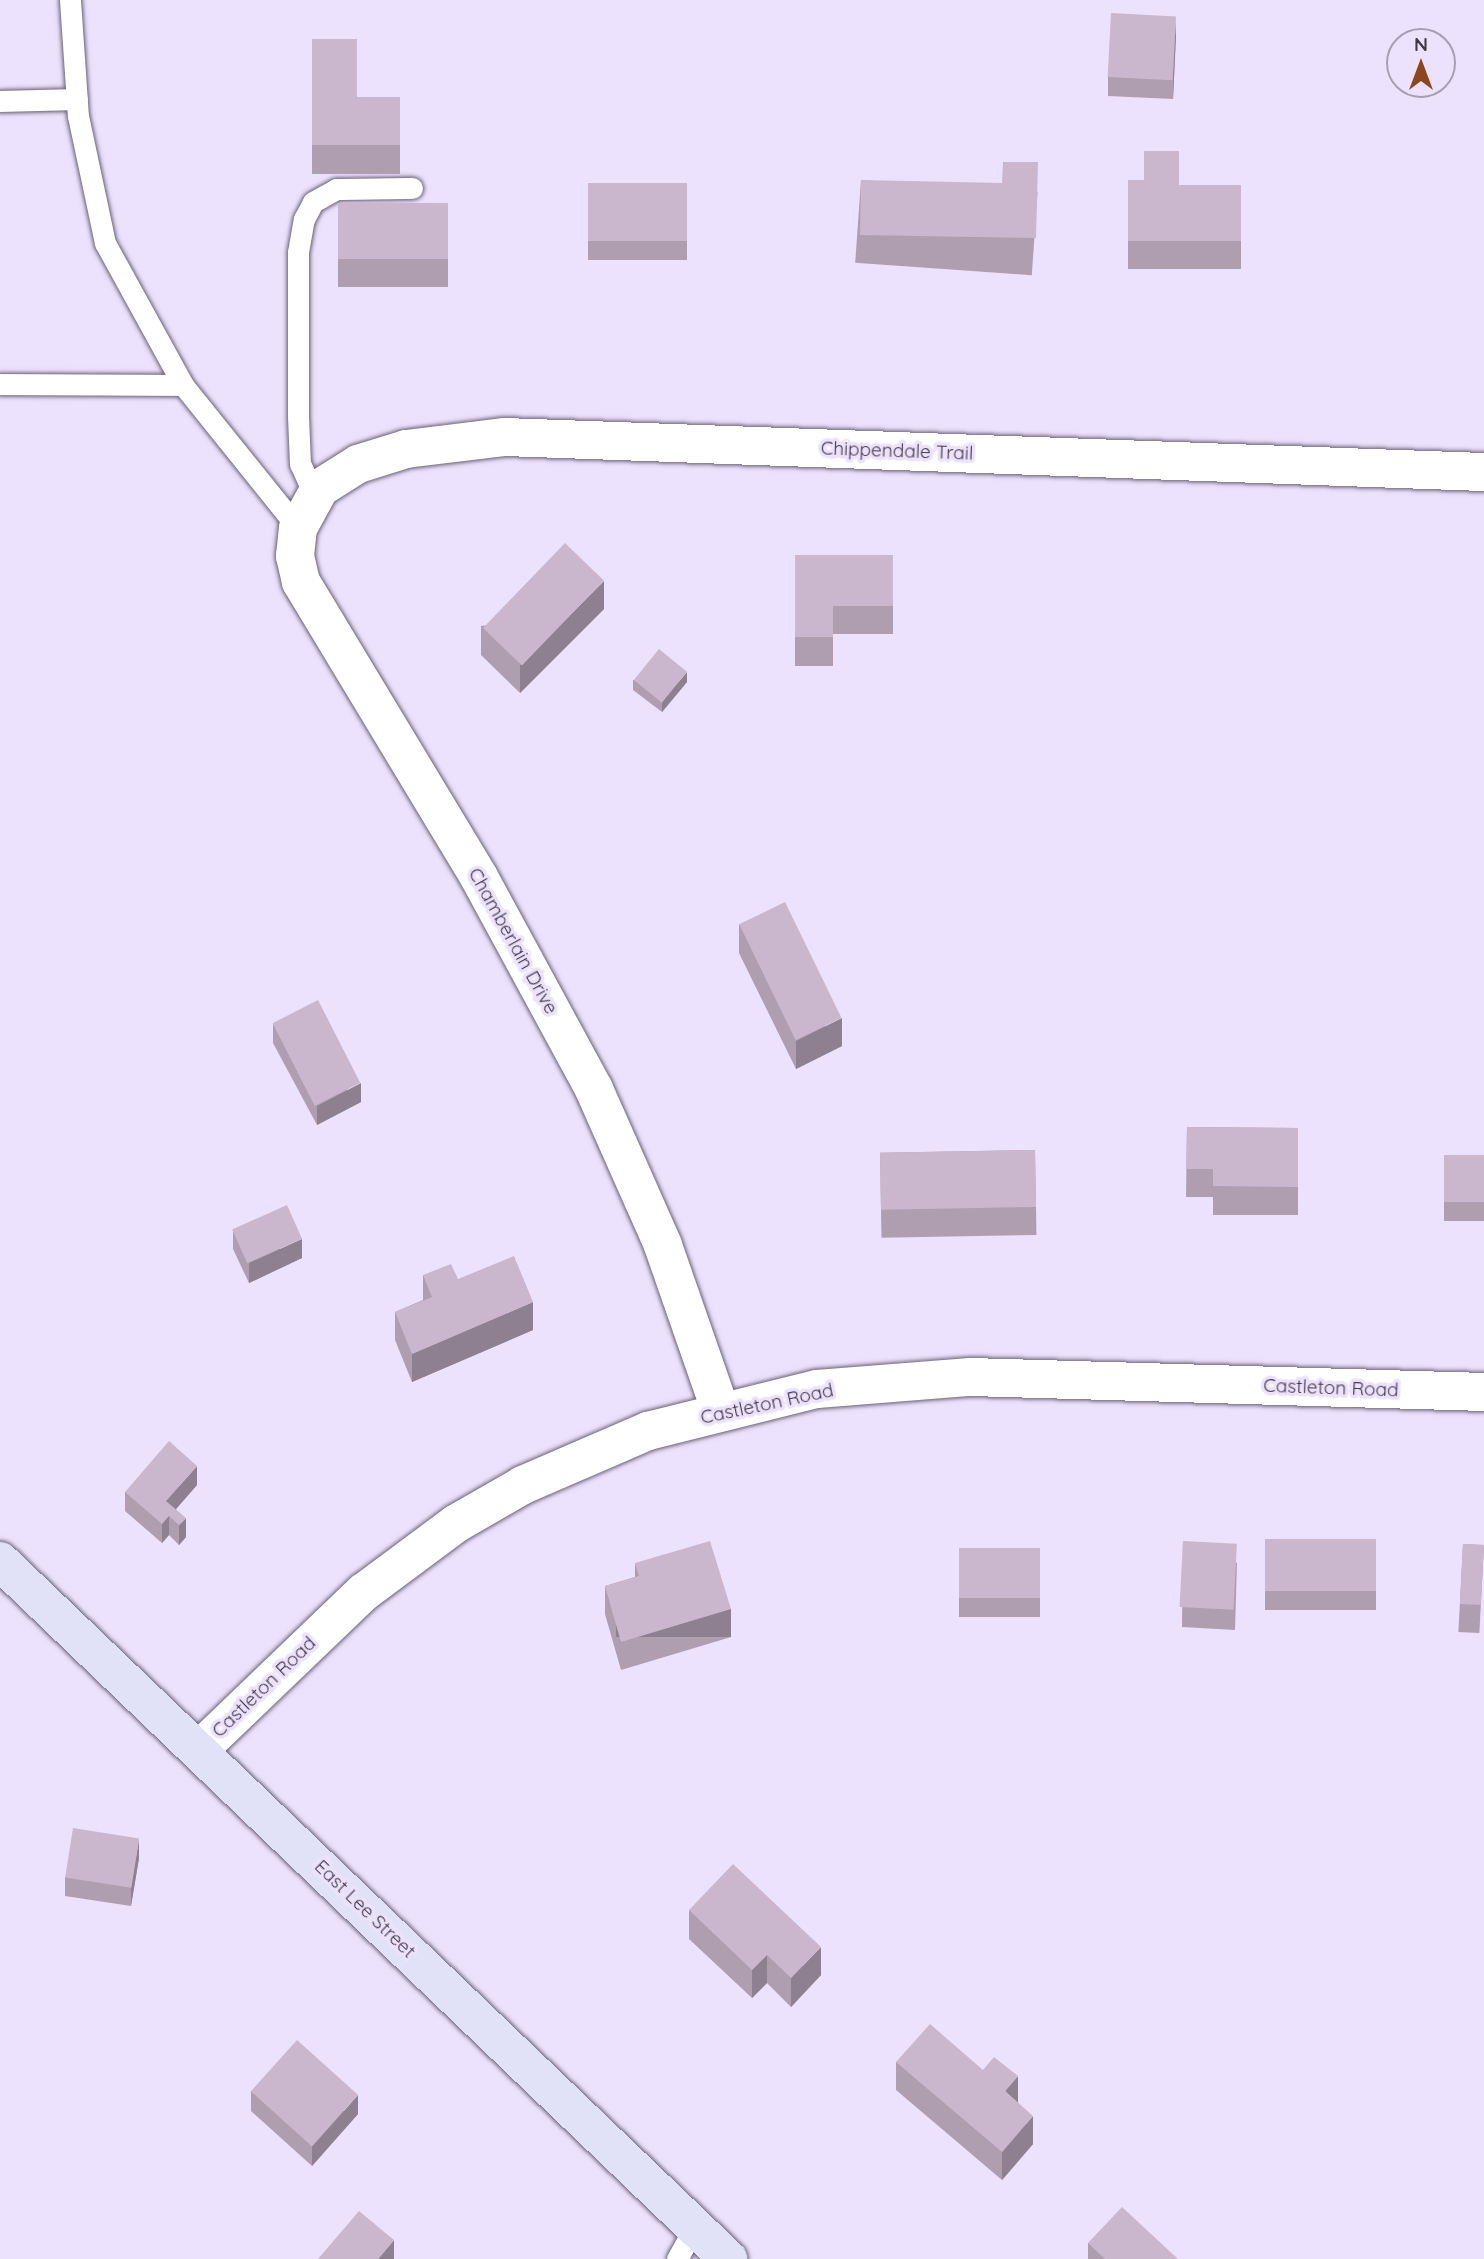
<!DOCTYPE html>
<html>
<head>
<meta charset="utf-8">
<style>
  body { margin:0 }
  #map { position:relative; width:1484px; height:2259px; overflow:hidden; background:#ece2fd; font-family:Quicksand,sans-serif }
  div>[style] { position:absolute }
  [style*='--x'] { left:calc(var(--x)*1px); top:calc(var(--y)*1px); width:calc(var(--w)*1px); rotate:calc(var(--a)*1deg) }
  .roads { filter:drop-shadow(0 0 2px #6a6178) drop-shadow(0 0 2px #6a6178) }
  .lane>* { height:21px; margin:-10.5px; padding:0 10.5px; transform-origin:10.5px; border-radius:10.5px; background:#fff }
  .street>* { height:38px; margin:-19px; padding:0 19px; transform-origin:19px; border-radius:19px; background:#fff }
  .secondary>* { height:38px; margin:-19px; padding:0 19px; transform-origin:19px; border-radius:19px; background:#e1e2f8 }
  .wall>* { inset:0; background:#af9db0; transform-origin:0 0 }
  .shaded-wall>* { inset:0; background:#8e8090; transform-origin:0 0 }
  .building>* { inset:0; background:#cbb7cd; transform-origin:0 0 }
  span { translate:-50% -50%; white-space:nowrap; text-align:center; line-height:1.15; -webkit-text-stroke:7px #ece2fd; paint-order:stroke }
  .street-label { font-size:19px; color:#3d3a44 }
  .north { position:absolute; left:1386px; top:28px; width:70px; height:70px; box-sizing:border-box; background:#ece2fd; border:2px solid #a69fb3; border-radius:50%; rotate:0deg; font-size:19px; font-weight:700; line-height:28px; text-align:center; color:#3d3a44 }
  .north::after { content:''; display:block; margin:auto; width:24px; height:32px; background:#8d471f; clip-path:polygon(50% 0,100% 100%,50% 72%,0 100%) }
</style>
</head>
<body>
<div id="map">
  <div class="roads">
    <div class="lane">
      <i style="--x:70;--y:0;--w:116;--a:86.1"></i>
      <i style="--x:78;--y:116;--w:130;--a:78"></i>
      <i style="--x:105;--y:243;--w:162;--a:61.2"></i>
      <i style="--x:183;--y:385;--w:184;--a:51.2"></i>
      <i style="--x:0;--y:101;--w:77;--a:-1.5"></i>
      <i style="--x:0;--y:384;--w:183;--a:0.3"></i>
      <i style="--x:315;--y:497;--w:36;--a:-114"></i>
      <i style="--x:300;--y:464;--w:48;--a:-92.4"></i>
      <i style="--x:298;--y:416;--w:164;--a:-90"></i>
      <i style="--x:298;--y:252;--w:34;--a:-80"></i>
      <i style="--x:304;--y:219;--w:19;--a:-62"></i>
      <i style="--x:313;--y:202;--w:26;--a:-29"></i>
      <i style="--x:336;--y:189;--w:76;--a:-0.8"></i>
      <i style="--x:677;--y:2259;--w:37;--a:-61"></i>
    </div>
    <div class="street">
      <i style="--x:721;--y:1412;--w:177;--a:-109.2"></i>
      <i style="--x:663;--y:1245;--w:171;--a:-113.9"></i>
      <i style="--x:594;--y:1089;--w:241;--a:-118.5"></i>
      <i style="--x:479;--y:877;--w:345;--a:-121.1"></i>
      <i style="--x:301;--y:582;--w:27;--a:-103"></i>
      <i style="--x:295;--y:556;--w:28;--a:-84"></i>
      <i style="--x:298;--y:528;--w:46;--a:-61.2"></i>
      <i style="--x:320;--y:488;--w:45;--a:-32.3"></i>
      <i style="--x:358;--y:464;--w:50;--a:-17.4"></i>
      <i style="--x:406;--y:449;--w:100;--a:-6.9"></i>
      <i style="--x:505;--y:437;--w:980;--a:2.05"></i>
      <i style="--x:199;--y:1750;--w:228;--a:-43.8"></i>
      <i style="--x:364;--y:1592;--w:116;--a:-36.6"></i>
      <i style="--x:457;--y:1523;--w:76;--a:-29.9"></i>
      <i style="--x:523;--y:1485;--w:136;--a:-23.4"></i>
      <i style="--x:648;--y:1431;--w:174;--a:-14"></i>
      <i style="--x:817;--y:1389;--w:154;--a:-4.5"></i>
      <i style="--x:971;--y:1377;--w:513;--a:1.67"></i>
    </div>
    <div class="secondary">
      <i style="--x:0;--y:1561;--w:1009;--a:43.79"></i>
    </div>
  </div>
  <div class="wall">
    <i style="clip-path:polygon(1176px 35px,1173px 99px,1108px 96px,1108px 77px)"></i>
    <i style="clip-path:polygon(312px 39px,357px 97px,400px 97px,400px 174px,312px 174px)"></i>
    <i style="left:861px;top:180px;width:177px;height:83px;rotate:4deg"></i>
    <i style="clip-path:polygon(1128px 180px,1179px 185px,1241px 185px,1241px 269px,1128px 269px)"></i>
    <i style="left:588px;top:183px;width:99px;height:77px"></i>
    <i style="left:338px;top:203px;width:110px;height:84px"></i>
    <i style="clip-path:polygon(795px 555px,893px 555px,893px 634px,833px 634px,833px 666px,795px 666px)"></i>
    <i style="clip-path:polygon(604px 609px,520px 693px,481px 655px,481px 626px)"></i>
    <i style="clip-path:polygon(633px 680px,687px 682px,662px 712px,633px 690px)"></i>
    <i style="clip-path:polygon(739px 924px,842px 1046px,796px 1069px,739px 953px)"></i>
    <i style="clip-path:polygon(273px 1024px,361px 1102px,317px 1125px,273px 1043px)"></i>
    <i style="clip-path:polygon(1187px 1127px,1298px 1128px,1298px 1215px,1213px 1215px,1213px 1197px,1186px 1197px)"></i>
    <i style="left:1035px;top:1150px;width:85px;height:155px;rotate:89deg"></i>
    <i style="left:1444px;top:1155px;width:40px;height:66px"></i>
    <i style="clip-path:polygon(233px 1230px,302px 1258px,249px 1283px,233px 1249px)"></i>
    <i style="clip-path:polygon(423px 1275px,458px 1279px,533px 1330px,412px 1382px,395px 1340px,395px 1312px,423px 1300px)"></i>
    <i style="clip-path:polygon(197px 1485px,176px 1509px,186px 1537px,179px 1545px,169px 1535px,162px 1543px,125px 1511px,125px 1492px)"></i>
    <i style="left:1265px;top:1539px;width:111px;height:71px"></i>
    <i style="clip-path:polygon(1183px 1541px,1237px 1563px,1235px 1630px,1182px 1627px)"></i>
    <i style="left:1463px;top:1544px;width:21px;height:88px;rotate:3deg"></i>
    <i style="left:959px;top:1548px;width:81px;height:69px"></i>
    <i style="clip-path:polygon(635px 1563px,731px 1637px,621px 1670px,605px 1614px,605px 1586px,635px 1577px)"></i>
    <i style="clip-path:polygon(139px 1858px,131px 1906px,65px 1896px,65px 1877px)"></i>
    <i style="clip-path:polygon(689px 1910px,821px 1975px,791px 2007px,767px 1983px,752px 1998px,689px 1939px)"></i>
    <i style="clip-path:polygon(896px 2062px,1018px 2102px,1033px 2144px,1002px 2180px,896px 2090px)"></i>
    <i style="clip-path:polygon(251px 2091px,358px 2114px,312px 2166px,251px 2111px)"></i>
    <i style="clip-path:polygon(1088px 2243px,1178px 2259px,1088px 2259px)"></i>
  </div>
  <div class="shaded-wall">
    <i style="clip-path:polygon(1176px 16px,1176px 35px,1173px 99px,1173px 80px)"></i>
    <i style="clip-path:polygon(604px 581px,604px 609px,520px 693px,520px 665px)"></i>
    <i style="clip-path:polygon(687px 672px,687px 682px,662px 712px,662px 702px)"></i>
    <i style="clip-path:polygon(842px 1018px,842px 1046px,796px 1069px,796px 1041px)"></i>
    <i style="clip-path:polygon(361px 1083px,361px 1102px,317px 1125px,317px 1106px)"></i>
    <i style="clip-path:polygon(302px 1239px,302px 1258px,249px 1283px,249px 1263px)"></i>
    <i style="clip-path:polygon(533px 1302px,533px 1330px,412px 1382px,412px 1354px)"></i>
    <i style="clip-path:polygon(197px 1466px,197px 1485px,169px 1517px,169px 1535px,162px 1543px,162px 1524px,166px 1501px)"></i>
    <i style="clip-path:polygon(186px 1518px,186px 1537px,179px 1545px,179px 1525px)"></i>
    <i style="left:731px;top:1609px;width:28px;height:115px;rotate:90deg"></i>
    <i style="clip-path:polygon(139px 1839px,139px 1858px,131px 1906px,131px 1887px)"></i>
    <i style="clip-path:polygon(821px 1947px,821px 1975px,791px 2007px,791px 1978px)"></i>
    <i style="clip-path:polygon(767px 1955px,767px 1983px,752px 1998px,752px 1970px)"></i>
    <i style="clip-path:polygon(1018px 2076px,1018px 2105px,1005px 2091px)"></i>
    <i style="clip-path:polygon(358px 2095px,358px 2114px,312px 2166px,312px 2147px)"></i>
    <i style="clip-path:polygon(1033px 2116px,1033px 2144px,1002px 2180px,1002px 2152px)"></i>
    <i style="clip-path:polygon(394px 2240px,394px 2259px,378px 2259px)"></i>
  </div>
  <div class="building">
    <i style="left:1111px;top:13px;width:65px;height:64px;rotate:3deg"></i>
    <i style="clip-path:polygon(312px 39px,357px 39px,357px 97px,400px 97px,400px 145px,312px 145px)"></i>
    <i style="clip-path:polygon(1144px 151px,1179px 151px,1179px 185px,1241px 185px,1241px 241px,1128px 241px,1128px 180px,1144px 180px)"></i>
    <i style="clip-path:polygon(1003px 162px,1038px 162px,1036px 238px,860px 235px,861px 180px,1002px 183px)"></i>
    <i style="left:588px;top:183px;width:99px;height:58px"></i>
    <i style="left:338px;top:203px;width:110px;height:56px"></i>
    <i style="left:565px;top:543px;width:54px;height:118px;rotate:44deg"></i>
    <i style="clip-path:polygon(795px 555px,893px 555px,893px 606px,833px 606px,833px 637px,795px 637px)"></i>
    <i style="left:659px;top:649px;width:36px;height:40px;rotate:39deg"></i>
    <i style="left:785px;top:902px;width:129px;height:51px;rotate:64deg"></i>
    <i style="left:318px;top:1000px;width:93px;height:51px;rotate:63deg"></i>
    <i style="clip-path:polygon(1187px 1127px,1298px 1128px,1298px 1187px,1213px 1186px,1213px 1169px,1186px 1169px)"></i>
    <i style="left:1035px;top:1150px;width:57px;height:155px;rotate:89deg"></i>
    <i style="left:1444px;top:1155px;width:40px;height:47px"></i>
    <i style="left:287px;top:1205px;width:37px;height:60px;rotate:66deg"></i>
    <i style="clip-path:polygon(514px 1256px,533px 1302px,412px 1354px,395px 1312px,432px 1297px,423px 1275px,451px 1264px,458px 1279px)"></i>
    <i style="clip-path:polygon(169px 1441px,197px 1466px,166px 1501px,186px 1518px,179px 1525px,169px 1516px,162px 1524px,125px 1492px)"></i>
    <i style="left:1265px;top:1539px;width:111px;height:52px"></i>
    <i style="clip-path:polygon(710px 1541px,731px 1609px,621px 1642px,605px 1586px,639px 1576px,635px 1563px)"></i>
    <i style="left:1183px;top:1541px;width:54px;height:66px;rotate:3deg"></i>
    <i style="left:1463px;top:1544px;width:21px;height:60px;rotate:3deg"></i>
    <i style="left:959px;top:1548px;width:81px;height:50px"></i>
    <i style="left:73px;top:1828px;width:67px;height:50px;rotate:9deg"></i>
    <i style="clip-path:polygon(733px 1864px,821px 1947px,791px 1978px,767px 1955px,752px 1970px,689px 1910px)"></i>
    <i style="clip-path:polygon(930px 2024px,983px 2070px,994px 2057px,1018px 2076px,1005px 2091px,1033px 2116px,1002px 2152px,896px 2062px)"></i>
    <i style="left:297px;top:2040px;width:82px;height:69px;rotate:42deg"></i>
    <i style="clip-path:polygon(1122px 2207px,1178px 2259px,1105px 2259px,1088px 2243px)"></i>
    <i style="clip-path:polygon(359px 2211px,394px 2240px,378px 2259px,318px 2259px)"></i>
  </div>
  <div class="street-label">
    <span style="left:897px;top:451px;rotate:2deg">Chippendale Trail</span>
    <span style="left:513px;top:941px;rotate:61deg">Chamberlain Drive</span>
    <span style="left:1331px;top:1388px;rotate:2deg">Castleton Road</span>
    <span style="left:767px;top:1404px;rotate:-12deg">Castleton Road</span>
    <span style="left:264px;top:1687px;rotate:-44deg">Castleton Road</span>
    <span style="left:365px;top:1909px;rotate:44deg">East Lee Street</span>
  </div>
  <div class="north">N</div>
</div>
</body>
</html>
